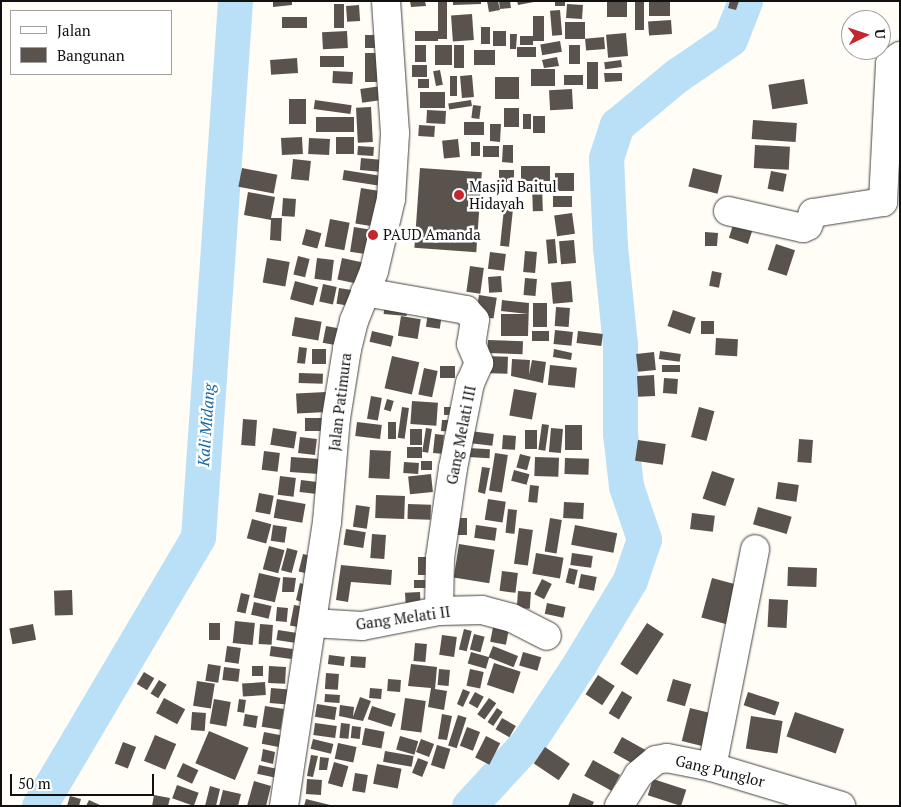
<!DOCTYPE html>
<html>
<head>
<meta charset="utf-8">
<style>
  body { margin:0 }
  #map { position:relative; width:901px; height:807px; overflow:hidden; background:#fffdf5; font-family:"PT Serif",serif }
  div>[style] { position:absolute }
  [style*='--x'] { left:calc(var(--x)*1px); top:calc(var(--y)*1px); width:calc(var(--w)*1px); rotate:calc(var(--a)*1deg) }
  .river>* { height:35px; margin:-17.5px; padding:0 17.5px; transform-origin:17.5px; border-radius:17.5px; background:#b9e0f7 }
  .building>* { inset:0; background:#5a524d; transform-origin:0 0 }
  .roads { filter:drop-shadow(0 0 1px #444) drop-shadow(0 0 1px #444) }
  .minor>* { height:28px; margin:-14px; padding:0 14px; transform-origin:14px; border-radius:14px; background:#fff }
  .dots>* { width:14px; height:14px; translate:-50% -50%; box-sizing:border-box; border:2px solid #fff; border-radius:50% }
  span { translate:-50% -50%; white-space:nowrap; text-align:center; line-height:1.15; -webkit-text-stroke:5px #fff; paint-order:stroke }
  .poi-label { font-size:15px; color:#111 }
  .left { translate:0 -50%; text-align:left }
  .street-label { font-size:15px; color:#111 }
  .water-label { font-size:16px; color:#1768a6; font-style:italic }
  .frame { position:absolute; inset:0; border:2px solid #111; pointer-events:none }
  .legend { position:absolute; left:10px; top:10px; width:162px; height:65px; box-sizing:border-box; background:#fff; border:1px solid #a0a0a0; margin:0; padding:6px 9px; list-style:none; font-size:15px; color:#111 }
  .legend li { display:flex; align-items:center; gap:10px; height:25px }
  .legend b { width:25px; border:1px solid #a0a0a0 }
  .north { position:absolute; left:841px; top:10px; width:50px; height:50px; box-sizing:border-box; background:#fff; border:1px solid #a0a0a0; border-radius:50%; rotate:86deg; font-size:14px; font-weight:700; line-height:20px; text-align:center; color:#111 }
  .north::after { content:''; display:block; margin:auto; width:18px; height:22px; background:#c4262e; clip-path:polygon(50% 0,100% 100%,50% 72%,0 100%) }
  .scale { position:absolute; left:10px; top:774px; width:144px; height:22px; box-sizing:border-box; border:2px solid #111; border-top:0; padding-left:6px; font-size:15px; line-height:18px; white-space:nowrap; color:#111; -webkit-text-stroke:4px #fff; paint-order:stroke }
</style>
</head>
<body>
<div id="map">
  <div class="river">
    <i style="--x:39;--y:806;--w:312;--a:-59.4"></i>
    <i style="--x:198;--y:537;--w:537;--a:-86.05"></i>
    <i style="--x:469;--y:806;--w:87;--a:-47.3"></i>
    <i style="--x:528;--y:742;--w:95;--a:-56.6"></i>
    <i style="--x:580;--y:663;--w:97;--a:-58.9"></i>
    <i style="--x:630;--y:580;--w:43;--a:-71.1"></i>
    <i style="--x:644;--y:539;--w:56;--a:-108.8"></i>
    <i style="--x:626;--y:486;--w:53;--a:-96.5"></i>
    <i style="--x:620;--y:433;--w:88;--a:-90"></i>
    <i style="--x:620;--y:345;--w:100;--a:-95.8"></i>
    <i style="--x:610;--y:246;--w:88;--a:-92.6"></i>
    <i style="--x:606;--y:158;--w:35;--a:-72"></i>
    <i style="--x:617;--y:125;--w:77;--a:-39.7"></i>
    <i style="--x:676;--y:76;--w:65;--a:-34.4"></i>
    <i style="--x:730;--y:39;--w:41;--a:-68.5"></i>
  </div>
  <div class="building">
    <i style="clip-path:polygon(273px 1px,292px 1px,292px 5px,273px 7px)"></i>
    <i style="clip-path:polygon(410px 1px,425px 1px,426px 6px,411px 7px)"></i>
    <i style="left:438px;top:1px;width:9px;height:38px"></i>
    <i style="clip-path:polygon(453px 1px,481px 1px,481px 4px,453px 5px)"></i>
    <i style="clip-path:polygon(487px 1px,498px 1px,500px 10px,489px 12px)"></i>
    <i style="clip-path:polygon(499px 1px,510px 1px,511px 8px,500px 9px)"></i>
    <i style="clip-path:polygon(517px 1px,534px 1px,534px 2px,518px 5px)"></i>
    <i style="left:555px;top:1px;width:10px;height:5px"></i>
    <i style="left:607px;top:1px;width:20px;height:16px"></i>
    <i style="left:635px;top:1px;width:9px;height:29px"></i>
    <i style="clip-path:polygon(730px 1px,739px 1px,736px 10px,728px 8px)"></i>
    <i style="left:649px;top:2px;width:21px;height:14px"></i>
    <i style="left:334px;top:4px;width:10px;height:24px"></i>
    <i style="left:567px;top:4px;width:16px;height:14px;rotate:4deg"></i>
    <i style="left:359px;top:5px;width:16px;height:13px;rotate:86deg"></i>
    <i style="left:560px;top:10px;width:25px;height:10px;rotate:85deg"></i>
    <i style="left:472px;top:14px;width:26px;height:21px;rotate:86deg"></i>
    <i style="left:533px;top:16px;width:11px;height:25px"></i>
    <i style="left:282px;top:17px;width:25px;height:11px"></i>
    <i style="left:671px;top:20px;width:14px;height:23px;rotate:86deg"></i>
    <i style="left:585px;top:22px;width:17px;height:20px;rotate:90deg"></i>
    <i style="left:481px;top:27px;width:9px;height:17px"></i>
    <i style="left:347px;top:31px;width:17px;height:25px;rotate:87deg"></i>
    <i style="left:415px;top:31px;width:23px;height:10px"></i>
    <i style="left:493px;top:31px;width:13px;height:15px"></i>
    <i style="left:626px;top:33px;width:23px;height:20px;rotate:85deg"></i>
    <i style="clip-path:polygon(510px 34px,517px 34px,516px 49px,510px 49px)"></i>
    <i style="left:365px;top:35px;width:15px;height:13px"></i>
    <i style="left:533px;top:36px;width:9px;height:13px;rotate:90deg"></i>
    <i style="left:604px;top:37px;width:12px;height:19px;rotate:85deg"></i>
    <i style="left:560px;top:41px;width:11px;height:20px;rotate:80deg"></i>
    <i style="left:415px;top:45px;width:11px;height:17px"></i>
    <i style="left:435px;top:45px;width:17px;height:20px"></i>
    <i style="left:454px;top:45px;width:10px;height:23px"></i>
    <i style="left:569px;top:45px;width:11px;height:19px"></i>
    <i style="left:517px;top:47px;width:19px;height:10px"></i>
    <i style="left:474px;top:50px;width:21px;height:15px"></i>
    <i style="left:377px;top:53px;width:29px;height:12px;rotate:90deg"></i>
    <i style="left:320px;top:56px;width:24px;height:11px"></i>
    <i style="clip-path:polygon(557px 57px,559px 66px,544px 68px,542px 60px)"></i>
    <i style="left:297px;top:58px;width:15px;height:27px;rotate:86deg"></i>
    <i style="left:621px;top:60px;width:7px;height:17px;rotate:82deg"></i>
    <i style="left:587px;top:62px;width:11px;height:27px"></i>
    <i style="left:412px;top:65px;width:15px;height:12px"></i>
    <i style="left:555px;top:69px;width:17px;height:24px;rotate:90deg"></i>
    <i style="left:440px;top:70px;width:15px;height:7px;rotate:79deg"></i>
    <i style="left:333px;top:71px;width:20px;height:12px;rotate:3deg"></i>
    <i style="clip-path:polygon(604px 73px,622px 73px,622px 81px,605px 82px)"></i>
    <i style="left:472px;top:75px;width:22px;height:12px;rotate:85deg"></i>
    <i style="left:583px;top:75px;width:10px;height:19px;rotate:90deg"></i>
    <i style="left:450px;top:76px;width:7px;height:20px"></i>
    <i style="left:495px;top:77px;width:24px;height:22px"></i>
    <i style="left:418px;top:79px;width:11px;height:9px"></i>
    <i style="left:804px;top:79px;width:25px;height:36px;rotate:81deg"></i>
    <i style="left:388px;top:85px;width:14px;height:28px;rotate:82deg"></i>
    <i style="left:572px;top:89px;width:20px;height:23px;rotate:87deg"></i>
    <i style="left:420px;top:92px;width:25px;height:16px"></i>
    <i style="left:289px;top:99px;width:17px;height:25px"></i>
    <i style="left:315px;top:100px;width:37px;height:9px;rotate:8deg"></i>
    <i style="left:471px;top:100px;width:6px;height:23px;rotate:81deg"></i>
    <i style="left:473px;top:105px;width:8px;height:13px;rotate:7deg"></i>
    <i style="left:371px;top:107px;width:35px;height:15px;rotate:87deg"></i>
    <i style="left:504px;top:108px;width:15px;height:19px"></i>
    <i style="left:427px;top:110px;width:19px;height:13px;rotate:3deg"></i>
    <i style="left:523px;top:114px;width:8px;height:15px"></i>
    <i style="left:533px;top:116px;width:12px;height:17px"></i>
    <i style="left:354px;top:117px;width:15px;height:38px;rotate:90deg"></i>
    <i style="left:753px;top:120px;width:44px;height:19px;rotate:4deg"></i>
    <i style="left:464px;top:122px;width:20px;height:13px"></i>
    <i style="clip-path:polygon(490px 124px,501px 124px,500px 142px,490px 141px)"></i>
    <i style="left:419px;top:125px;width:16px;height:11px;rotate:4deg"></i>
    <i style="left:302px;top:137px;width:17px;height:21px;rotate:87deg"></i>
    <i style="left:336px;top:137px;width:18px;height:17px"></i>
    <i style="left:309px;top:138px;width:21px;height:16px;rotate:3deg"></i>
    <i style="left:458px;top:139px;width:18px;height:16px;rotate:84deg"></i>
    <i style="left:471px;top:142px;width:9px;height:14px"></i>
    <i style="clip-path:polygon(503px 145px,513px 145px,513px 163px,502px 162px)"></i>
    <i style="left:755px;top:145px;width:35px;height:23px;rotate:3deg"></i>
    <i style="left:358px;top:146px;width:16px;height:9px;rotate:4deg"></i>
    <i style="left:483px;top:146px;width:16px;height:11px"></i>
    <i style="left:361px;top:158px;width:25px;height:12px;rotate:5deg"></i>
    <i style="left:293px;top:159px;width:18px;height:20px;rotate:6deg"></i>
    <i style="left:521px;top:166px;width:29px;height:15px"></i>
    <i style="left:242px;top:168px;width:36px;height:19px;rotate:11deg"></i>
    <i style="left:420px;top:168px;width:62px;height:80px;rotate:4deg"></i>
    <i style="left:693px;top:168px;width:30px;height:19px;rotate:14deg"></i>
    <i style="left:344px;top:170px;width:46px;height:10px;rotate:9deg"></i>
    <i style="left:499px;top:170px;width:15px;height:21px"></i>
    <i style="left:771px;top:171px;width:16px;height:18px;rotate:11deg"></i>
    <i style="left:555px;top:173px;width:19px;height:18px"></i>
    <i style="left:542px;top:186px;width:25px;height:10px;rotate:88deg"></i>
    <i style="left:361px;top:188px;width:25px;height:36px;rotate:9deg"></i>
    <i style="clip-path:polygon(248px 192px,275px 197px,271px 218px,282px 218px,281px 241px,270px 240px,271px 220px,244px 215px)"></i>
    <i style="left:572px;top:196px;width:11px;height:19px;rotate:90deg"></i>
    <i style="left:283px;top:198px;width:13px;height:18px;rotate:4deg"></i>
    <i style="left:505px;top:199px;width:9px;height:47px;rotate:6deg"></i>
    <i style="left:572px;top:213px;width:21px;height:18px;rotate:82deg"></i>
    <i style="left:736px;top:216px;width:20px;height:23px;rotate:18deg"></i>
    <i style="left:330px;top:219px;width:20px;height:28px;rotate:11deg"></i>
    <i style="left:354px;top:227px;width:25px;height:25px;rotate:9deg"></i>
    <i style="left:306px;top:229px;width:16px;height:16px;rotate:15deg"></i>
    <i style="clip-path:polygon(705px 232px,718px 233px,717px 246px,705px 246px)"></i>
    <i style="left:555px;top:239px;width:24px;height:9px;rotate:85deg"></i>
    <i style="left:574px;top:240px;width:23px;height:15px;rotate:85deg"></i>
    <i style="left:776px;top:244px;width:20px;height:27px;rotate:18deg"></i>
    <i style="left:525px;top:251px;width:12px;height:21px;rotate:5deg"></i>
    <i style="left:490px;top:252px;width:16px;height:17px;rotate:7deg"></i>
    <i style="left:298px;top:256px;width:12px;height:19px;rotate:14deg"></i>
    <i style="left:267px;top:258px;width:23px;height:25px;rotate:10deg"></i>
    <i style="left:317px;top:258px;width:17px;height:21px;rotate:7deg"></i>
    <i style="left:342px;top:258px;width:25px;height:22px;rotate:12deg"></i>
    <i style="left:470px;top:266px;width:14px;height:26px;rotate:8deg"></i>
    <i style="left:712px;top:271px;width:10px;height:15px;rotate:11deg"></i>
    <i style="left:501px;top:276px;width:16px;height:13px;rotate:86deg"></i>
    <i style="left:525px;top:278px;width:12px;height:17px;rotate:5deg"></i>
    <i style="left:295px;top:281px;width:24px;height:19px;rotate:15deg"></i>
    <i style="left:571px;top:281px;width:21px;height:20px;rotate:85deg"></i>
    <i style="left:323px;top:284px;width:14px;height:18px;rotate:12deg"></i>
    <i style="left:339px;top:288px;width:19px;height:16px;rotate:9deg"></i>
    <i style="left:479px;top:295px;width:18px;height:21px;rotate:9deg"></i>
    <i style="left:385px;top:299px;width:23px;height:15px;rotate:5deg"></i>
    <i style="clip-path:polygon(502px 300px,529px 303px,528px 336px,501px 336px,501px 314px,528px 314px,501px 311px)"></i>
    <i style="left:533px;top:303px;width:14px;height:24px"></i>
    <i style="left:429px;top:305px;width:14px;height:22px;rotate:8deg"></i>
    <i style="left:556px;top:307px;width:14px;height:19px;rotate:4deg"></i>
    <i style="left:673px;top:310px;width:24px;height:17px;rotate:19deg"></i>
    <i style="left:401px;top:316px;width:20px;height:20px;rotate:9deg"></i>
    <i style="left:295px;top:317px;width:27px;height:19px;rotate:10deg"></i>
    <i style="left:701px;top:321px;width:13px;height:13px"></i>
    <i style="left:326px;top:326px;width:15px;height:17px;rotate:11deg"></i>
    <i style="left:555px;top:330px;width:18px;height:14px;rotate:6deg"></i>
    <i style="left:372px;top:331px;width:22px;height:11px;rotate:13deg"></i>
    <i style="left:532px;top:331px;width:17px;height:10px"></i>
    <i style="left:578px;top:331px;width:25px;height:12px;rotate:7deg"></i>
    <i style="left:716px;top:338px;width:22px;height:17px;rotate:3deg"></i>
    <i style="left:488px;top:340px;width:35px;height:13px;rotate:2deg"></i>
    <i style="left:299px;top:347px;width:8px;height:16px;rotate:7deg"></i>
    <i style="left:312px;top:349px;width:14px;height:15px"></i>
    <i style="clip-path:polygon(554px 349px,572px 353px,571px 360px,553px 357px)"></i>
    <i style="left:660px;top:351px;width:21px;height:8px;rotate:8deg"></i>
    <i style="left:654px;top:352px;width:18px;height:18px;rotate:84deg"></i>
    <i style="left:392px;top:356px;width:28px;height:33px;rotate:13deg"></i>
    <i style="left:483px;top:356px;width:25px;height:17px;rotate:2deg"></i>
    <i style="clip-path:polygon(512px 359px,530px 360px,529px 375px,532px 360px,546px 362px,543px 383px,511px 376px)"></i>
    <i style="left:550px;top:365px;width:27px;height:20px;rotate:6deg"></i>
    <i style="left:662px;top:365px;width:18px;height:7px"></i>
    <i style="left:440px;top:366px;width:15px;height:12px"></i>
    <i style="left:424px;top:368px;width:14px;height:27px;rotate:12deg"></i>
    <i style="left:299px;top:373px;width:24px;height:10px;rotate:2deg"></i>
    <i style="left:654px;top:375px;width:21px;height:17px;rotate:87deg"></i>
    <i style="left:664px;top:378px;width:14px;height:15px;rotate:4deg"></i>
    <i style="left:514px;top:389px;width:23px;height:27px;rotate:10deg"></i>
    <i style="left:326px;top:392px;width:20px;height:30px;rotate:87deg"></i>
    <i style="left:371px;top:396px;width:11px;height:23px;rotate:10deg"></i>
    <i style="left:387px;top:399px;width:7px;height:11px;rotate:16deg"></i>
    <i style="left:412px;top:401px;width:26px;height:23px;rotate:4deg"></i>
    <i style="left:402px;top:407px;width:7px;height:31px;rotate:8deg"></i>
    <i style="left:444px;top:407px;width:7px;height:8px"></i>
    <i style="left:699px;top:407px;width:16px;height:31px;rotate:15deg"></i>
    <i style="left:305px;top:418px;width:17px;height:13px"></i>
    <i style="left:243px;top:419px;width:14px;height:26px;rotate:4deg"></i>
    <i style="clip-path:polygon(442px 420px,453px 420px,453px 432px,441px 431px)"></i>
    <i style="left:357px;top:422px;width:25px;height:14px;rotate:7deg"></i>
    <i style="left:388px;top:422px;width:8px;height:17px"></i>
    <i style="left:542px;top:424px;width:7px;height:26px;rotate:8deg"></i>
    <i style="left:565px;top:425px;width:17px;height:25px"></i>
    <i style="left:273px;top:428px;width:24px;height:17px;rotate:9deg"></i>
    <i style="left:426px;top:428px;width:6px;height:24px;rotate:9deg"></i>
    <i style="left:551px;top:428px;width:12px;height:24px;rotate:5deg"></i>
    <i style="left:410px;top:429px;width:12px;height:16px"></i>
    <i style="left:525px;top:430px;width:12px;height:19px"></i>
    <i style="left:470px;top:431px;width:24px;height:12px;rotate:7deg"></i>
    <i style="left:435px;top:434px;width:9px;height:19px;rotate:6deg"></i>
    <i style="left:503px;top:435px;width:13px;height:14px;rotate:4deg"></i>
    <i style="left:300px;top:437px;width:17px;height:16px;rotate:7deg"></i>
    <i style="left:799px;top:439px;width:14px;height:23px;rotate:4deg"></i>
    <i style="left:638px;top:440px;width:28px;height:21px;rotate:8deg"></i>
    <i style="left:422px;top:447px;width:11px;height:15px;rotate:90deg"></i>
    <i style="left:468px;top:448px;width:22px;height:9px;rotate:3deg"></i>
    <i style="left:370px;top:450px;width:21px;height:28px;rotate:3deg"></i>
    <i style="left:264px;top:451px;width:16px;height:19px;rotate:7deg"></i>
    <i style="left:495px;top:453px;width:13px;height:38px;rotate:9deg"></i>
    <i style="left:520px;top:454px;width:11px;height:14px;rotate:15deg"></i>
    <i style="left:291px;top:457px;width:29px;height:15px;rotate:4deg"></i>
    <i style="left:535px;top:457px;width:24px;height:19px;rotate:2deg"></i>
    <i style="left:565px;top:458px;width:24px;height:16px;rotate:2deg"></i>
    <i style="left:421px;top:461px;width:11px;height:9px"></i>
    <i style="left:404px;top:462px;width:15px;height:11px;rotate:4deg"></i>
    <i style="clip-path:polygon(482px 467px,490px 468px,485px 494px,478px 492px)"></i>
    <i style="left:514px;top:470px;width:16px;height:11px;rotate:15deg"></i>
    <i style="left:712px;top:471px;width:24px;height:29px;rotate:19deg"></i>
    <i style="left:431px;top:474px;width:18px;height:23px;rotate:84deg"></i>
    <i style="left:280px;top:476px;width:16px;height:19px;rotate:7deg"></i>
    <i style="left:301px;top:480px;width:24px;height:12px;rotate:7deg"></i>
    <i style="left:778px;top:482px;width:21px;height:17px;rotate:8deg"></i>
    <i style="left:530px;top:485px;width:9px;height:17px;rotate:6deg"></i>
    <i style="left:259px;top:493px;width:15px;height:19px;rotate:11deg"></i>
    <i style="left:376px;top:495px;width:29px;height:23px;rotate:2deg"></i>
    <i style="left:277px;top:499px;width:29px;height:19px;rotate:10deg"></i>
    <i style="left:488px;top:499px;width:18px;height:21px;rotate:9deg"></i>
    <i style="left:564px;top:502px;width:20px;height:16px;rotate:3deg"></i>
    <i style="left:408px;top:504px;width:23px;height:15px;rotate:2deg"></i>
    <i style="left:356px;top:505px;width:14px;height:22px;rotate:8deg"></i>
    <i style="left:758px;top:507px;width:35px;height:18px;rotate:16deg"></i>
    <i style="left:508px;top:509px;width:9px;height:24px;rotate:6deg"></i>
    <i style="left:692px;top:513px;width:23px;height:16px;rotate:7deg"></i>
    <i style="left:456px;top:518px;width:11px;height:17px"></i>
    <i style="left:550px;top:518px;width:12px;height:34px;rotate:9deg"></i>
    <i style="left:252px;top:519px;width:20px;height:20px;rotate:15deg"></i>
    <i style="left:273px;top:525px;width:14px;height:16px;rotate:8deg"></i>
    <i style="left:476px;top:525px;width:21px;height:13px;rotate:8deg"></i>
    <i style="left:575px;top:525px;width:43px;height:20px;rotate:11deg"></i>
    <i style="left:519px;top:528px;width:14px;height:36px;rotate:8deg"></i>
    <i style="left:346px;top:529px;width:20px;height:16px;rotate:9deg"></i>
    <i style="left:372px;top:534px;width:14px;height:24px;rotate:4deg"></i>
    <i style="left:459px;top:544px;width:36px;height:34px;rotate:9deg"></i>
    <i style="left:269px;top:546px;width:16px;height:24px;rotate:15deg"></i>
    <i style="left:287px;top:548px;width:11px;height:23px;rotate:15deg"></i>
    <i style="left:536px;top:553px;width:28px;height:21px;rotate:10deg"></i>
    <i style="left:572px;top:553px;width:21px;height:12px;rotate:8deg"></i>
    <i style="left:303px;top:554px;width:16px;height:18px;rotate:14deg"></i>
    <i style="left:418px;top:557px;width:17px;height:18px"></i>
    <i style="clip-path:polygon(341px 565px,392px 570px,391px 585px,351px 582px,348px 602px,336px 600px)"></i>
    <i style="left:788px;top:567px;width:29px;height:19px;rotate:2deg"></i>
    <i style="left:569px;top:568px;width:9px;height:15px;rotate:13deg"></i>
    <i style="left:502px;top:571px;width:16px;height:20px;rotate:7deg"></i>
    <i style="left:259px;top:573px;width:22px;height:25px;rotate:13deg"></i>
    <i style="left:581px;top:574px;width:16px;height:14px;rotate:11deg"></i>
    <i style="clip-path:polygon(283px 577px,296px 578px,294px 592px,282px 592px)"></i>
    <i style="left:712px;top:578px;width:27px;height:41px;rotate:15deg"></i>
    <i style="left:542px;top:579px;width:11px;height:17px;rotate:27deg"></i>
    <i style="left:414px;top:580px;width:17px;height:8px"></i>
    <i style="clip-path:polygon(300px 583px,312px 587px,307px 604px,296px 600px)"></i>
    <i style="left:72px;top:590px;width:25px;height:18px;rotate:88deg"></i>
    <i style="left:518px;top:591px;width:13px;height:17px;rotate:4deg"></i>
    <i style="left:420px;top:592px;width:17px;height:15px;rotate:87deg"></i>
    <i style="left:241px;top:593px;width:9px;height:19px;rotate:13deg"></i>
    <i style="left:769px;top:599px;width:19px;height:28px;rotate:3deg"></i>
    <i style="left:254px;top:602px;width:18px;height:13px;rotate:13deg"></i>
    <i style="left:547px;top:603px;width:19px;height:11px;rotate:12deg"></i>
    <i style="left:294px;top:605px;width:15px;height:21px;rotate:11deg"></i>
    <i style="left:277px;top:607px;width:11px;height:14px;rotate:5deg"></i>
    <i style="left:235px;top:621px;width:20px;height:22px;rotate:6deg"></i>
    <i style="left:494px;top:622px;width:16px;height:20px;rotate:11deg"></i>
    <i style="left:209px;top:623px;width:11px;height:17px"></i>
    <i style="left:647px;top:623px;width:20px;height:49px;rotate:33deg"></i>
    <i style="left:33px;top:624px;width:16px;height:24px;rotate:79deg"></i>
    <i style="left:260px;top:624px;width:13px;height:20px;rotate:4deg"></i>
    <i style="left:464px;top:629px;width:8px;height:21px;rotate:14deg"></i>
    <i style="left:278px;top:630px;width:18px;height:10px;rotate:9deg"></i>
    <i style="left:474px;top:634px;width:11px;height:16px;rotate:15deg"></i>
    <i style="left:442px;top:635px;width:15px;height:20px;rotate:8deg"></i>
    <i style="left:415px;top:643px;width:12px;height:18px;rotate:5deg"></i>
    <i style="left:227px;top:646px;width:14px;height:16px;rotate:8deg"></i>
    <i style="left:271px;top:646px;width:22px;height:10px;rotate:8deg"></i>
    <i style="left:493px;top:646px;width:27px;height:12px;rotate:22deg"></i>
    <i style="left:471px;top:652px;width:19px;height:12px;rotate:16deg"></i>
    <i style="left:523px;top:652px;width:19px;height:14px;rotate:16deg"></i>
    <i style="left:329px;top:655px;width:16px;height:9px;rotate:7deg"></i>
    <i style="left:351px;top:656px;width:15px;height:11px;rotate:4deg"></i>
    <i style="left:494px;top:663px;width:28px;height:23px;rotate:18deg"></i>
    <i style="left:208px;top:664px;width:13px;height:17px;rotate:9deg"></i>
    <i style="clip-path:polygon(411px 664px,437px 667px,435px 689px,447px 691px,444px 710px,428px 707px,431px 688px,408px 686px)"></i>
    <i style="left:252px;top:666px;width:11px;height:10px"></i>
    <i style="left:269px;top:666px;width:17px;height:17px;rotate:3deg"></i>
    <i style="left:224px;top:667px;width:16px;height:13px;rotate:7deg"></i>
    <i style="left:439px;top:669px;width:11px;height:16px;rotate:5deg"></i>
    <i style="left:470px;top:669px;width:14px;height:17px;rotate:12deg"></i>
    <i style="left:144px;top:672px;width:12px;height:14px;rotate:31deg"></i>
    <i style="left:326px;top:673px;width:13px;height:16px;rotate:4deg"></i>
    <i style="left:598px;top:675px;width:20px;height:23px;rotate:33deg"></i>
    <i style="left:388px;top:679px;width:13px;height:12px;rotate:4deg"></i>
    <i style="left:673px;top:679px;width:19px;height:23px;rotate:16deg"></i>
    <i style="left:159px;top:680px;width:9px;height:16px;rotate:32deg"></i>
    <i style="left:197px;top:681px;width:18px;height:25px;rotate:9deg"></i>
    <i style="left:265px;top:682px;width:13px;height:23px;rotate:86deg"></i>
    <i style="left:271px;top:688px;width:21px;height:15px;rotate:5deg"></i>
    <i style="left:370px;top:688px;width:12px;height:10px;rotate:5deg"></i>
    <i style="clip-path:polygon(463px 689px,470px 692px,463px 707px,457px 704px)"></i>
    <i style="left:622px;top:691px;width:12px;height:26px;rotate:31deg"></i>
    <i style="left:475px;top:692px;width:10px;height:13px;rotate:29deg"></i>
    <i style="left:748px;top:692px;width:33px;height:14px;rotate:18deg"></i>
    <i style="left:325px;top:694px;width:15px;height:8px;rotate:4deg"></i>
    <i style="clip-path:polygon(360px 697px,371px 701px,363px 721px,339px 716px,340px 705px,354px 707px,353px 717px)"></i>
    <i style="left:164px;top:698px;width:24px;height:17px;rotate:28deg"></i>
    <i style="left:405px;top:698px;width:21px;height:32px;rotate:8deg"></i>
    <i style="left:489px;top:698px;width:9px;height:20px;rotate:36deg"></i>
    <i style="left:214px;top:699px;width:17px;height:25px;rotate:10deg"></i>
    <i style="left:239px;top:699px;width:7px;height:13px;rotate:8deg"></i>
    <i style="left:317px;top:704px;width:20px;height:13px;rotate:9deg"></i>
    <i style="left:265px;top:706px;width:19px;height:21px;rotate:9deg"></i>
    <i style="left:372px;top:706px;width:25px;height:14px;rotate:18deg"></i>
    <i style="left:497px;top:708px;width:7px;height:17px;rotate:34deg"></i>
    <i style="left:690px;top:708px;width:29px;height:34px;rotate:14deg"></i>
    <i style="left:192px;top:712px;width:14px;height:18px;rotate:4deg"></i>
    <i style="left:795px;top:712px;width:52px;height:26px;rotate:19deg"></i>
    <i style="left:245px;top:714px;width:13px;height:12px;rotate:9deg"></i>
    <i style="clip-path:polygon(442px 714px,452px 716px,447px 740px,438px 739px)"></i>
    <i style="left:458px;top:715px;width:9px;height:32px;rotate:18deg"></i>
    <i style="left:751px;top:716px;width:32px;height:33px;rotate:9deg"></i>
    <i style="left:502px;top:718px;width:16px;height:13px;rotate:30deg"></i>
    <i style="left:315px;top:723px;width:22px;height:12px;rotate:8deg"></i>
    <i style="left:341px;top:723px;width:9px;height:15px;rotate:6deg"></i>
    <i style="left:352px;top:726px;width:9px;height:12px;rotate:6deg"></i>
    <i style="left:467px;top:727px;width:14px;height:20px;rotate:21deg"></i>
    <i style="left:365px;top:728px;width:20px;height:17px;rotate:11deg"></i>
    <i style="left:209px;top:731px;width:43px;height:35px;rotate:23deg"></i>
    <i style="left:264px;top:732px;width:25px;height:12px;rotate:11deg"></i>
    <i style="left:155px;top:735px;width:23px;height:28px;rotate:23deg"></i>
    <i style="left:400px;top:736px;width:19px;height:14px;rotate:16deg"></i>
    <i style="left:486px;top:736px;width:16px;height:24px;rotate:27deg"></i>
    <i style="left:622px;top:737px;width:31px;height:18px;rotate:29deg"></i>
    <i style="left:313px;top:739px;width:21px;height:10px;rotate:14deg"></i>
    <i style="left:421px;top:739px;width:14px;height:14px;rotate:21deg"></i>
    <i style="left:123px;top:742px;width:14px;height:23px;rotate:21deg"></i>
    <i style="left:338px;top:743px;width:19px;height:16px;rotate:12deg"></i>
    <i style="left:437px;top:745px;width:14px;height:21px;rotate:17deg"></i>
    <i style="left:545px;top:747px;width:30px;height:20px;rotate:34deg"></i>
    <i style="clip-path:polygon(263px 749px,275px 752px,273px 764px,261px 761px)"></i>
    <i style="left:385px;top:751px;width:29px;height:11px;rotate:10deg"></i>
    <i style="clip-path:polygon(311px 755px,318px 756px,313px 777px,307px 776px)"></i>
    <i style="clip-path:polygon(320px 757px,329px 758px,327px 770px,319px 770px)"></i>
    <i style="left:418px;top:758px;width:11px;height:16px;rotate:22deg"></i>
    <i style="left:593px;top:760px;width:31px;height:18px;rotate:29deg"></i>
    <i style="left:334px;top:762px;width:15px;height:22px;rotate:16deg"></i>
    <i style="left:183px;top:763px;width:17px;height:15px;rotate:25deg"></i>
    <i style="left:377px;top:764px;width:25px;height:20px;rotate:11deg"></i>
    <i style="left:259px;top:765px;width:25px;height:9px;rotate:12deg"></i>
    <i style="left:355px;top:773px;width:13px;height:18px;rotate:9deg"></i>
    <i style="left:307px;top:779px;width:15px;height:15px;rotate:4deg"></i>
    <i style="left:653px;top:779px;width:35px;height:17px;rotate:18deg"></i>
    <i style="clip-path:polygon(254px 781px,271px 786px,266px 806px,247px 806px)"></i>
    <i style="left:177px;top:785px;width:23px;height:14px;rotate:20deg"></i>
    <i style="clip-path:polygon(210px 786px,220px 789px,216px 806px,205px 806px)"></i>
    <i style="clip-path:polygon(223px 790px,241px 794px,238px 806px,219px 806px)"></i>
    <i style="clip-path:polygon(573px 793px,594px 802px,592px 806px,568px 806px)"></i>
    <i style="clip-path:polygon(154px 795px,170px 798px,168px 806px,152px 806px)"></i>
    <i style="clip-path:polygon(70px 796px,81px 799px,79px 806px,67px 806px)"></i>
    <i style="clip-path:polygon(306px 799px,330px 805px,330px 806px,304px 806px)"></i>
    <i style="clip-path:polygon(89px 800px,102px 806px,86px 806px)"></i>
  </div>
  <div class="roads">
    <div class="minor">
      <i style="--x:728;--y:211;--w:77;--a:12.8"></i>
      <i style="--x:803;--y:228;--w:5;--a:-22"></i>
      <i style="--x:808;--y:226;--w:14;--a:-69"></i>
      <i style="--x:813;--y:213;--w:71;--a:-8.9"></i>
      <i style="--x:883;--y:202;--w:138;--a:-87.1"></i>
      <i style="--x:890;--y:64;--w:13;--a:-39"></i>
      <i style="--x:365;--y:292;--w:103;--a:10.1"></i>
      <i style="--x:466;--y:310;--w:13;--a:48"></i>
      <i style="--x:475;--y:320;--w:24;--a:99"></i>
      <i style="--x:471;--y:344;--w:21;--a:67"></i>
      <i style="--x:479;--y:363;--w:22;--a:114"></i>
      <i style="--x:470;--y:383;--w:87;--a:101.3"></i>
      <i style="--x:453;--y:468;--w:91;--a:98.2"></i>
      <i style="--x:440;--y:558;--w:53;--a:91.1"></i>
      <i style="--x:312;--y:623;--w:50;--a:3.4"></i>
      <i style="--x:362;--y:626;--w:78;--a:-11"></i>
      <i style="--x:439;--y:611;--w:43;--a:-1.3"></i>
      <i style="--x:482;--y:610;--w:31;--a:15"></i>
      <i style="--x:512;--y:618;--w:39;--a:27"></i>
      <i style="--x:712;--y:767;--w:222;--a:-78.8"></i>
      <i style="--x:284;--y:806;--w:287;--a:-81.4"></i>
      <i style="--x:327;--y:522;--w:104;--a:-85.1"></i>
      <i style="--x:336;--y:418;--w:70;--a:-80.9"></i>
      <i style="--x:347;--y:349;--w:29;--a:-76"></i>
      <i style="--x:354;--y:321;--w:54;--a:-68.2"></i>
      <i style="--x:374;--y:271;--w:74;--a:-76.7"></i>
      <i style="--x:391;--y:199;--w:66;--a:-86.5"></i>
      <i style="--x:395;--y:133;--w:132;--a:-93.9"></i>
      <i style="--x:619;--y:806;--w:36;--a:-58"></i>
      <i style="--x:638;--y:775;--w:23;--a:-40"></i>
      <i style="--x:656;--y:760;--w:11;--a:-10"></i>
      <i style="--x:667;--y:758;--w:46;--a:11.3"></i>
      <i style="--x:712;--y:767;--w:135;--a:16.8"></i>
    </div>
  </div>
  <div class="dots">
    <i style="left:459px;top:195px;background:#c4262e"></i>
    <i style="left:373px;top:235px;background:#c4262e"></i>
  </div>
  <div class="poi-label">
    <span class="left" style="left:469px;top:195px">Masjid Baitul<br>Hidayah</span>
    <span class="left" style="left:383px;top:235px">PAUD Amanda</span>
  </div>
  <div class="street-label">
    <span style="left:340px;top:402px;rotate:-83deg">Jalan Patimura</span>
    <span style="left:461px;top:435px;rotate:-79deg">Gang Melati III</span>
    <span style="left:403px;top:618px;rotate:-8deg">Gang Melati II</span>
    <span style="left:720px;top:771px;rotate:14deg">Gang Punglor</span>
  </div>
  <div class="water-label">
    <span style="left:206px;top:425px;rotate:-86deg">Kali Midang</span>
  </div>
  <div class="frame"></div>
  <ul class="legend">
  <li><b style="height:6px;background:#fff"></b>Jalan</li>
  <li><b style="height:14px;background:#5a524d"></b>Bangunan</li>
  </ul>
  <div class="north">U</div>
  <div class="scale">50 m</div>
</div>
</body>
</html>
